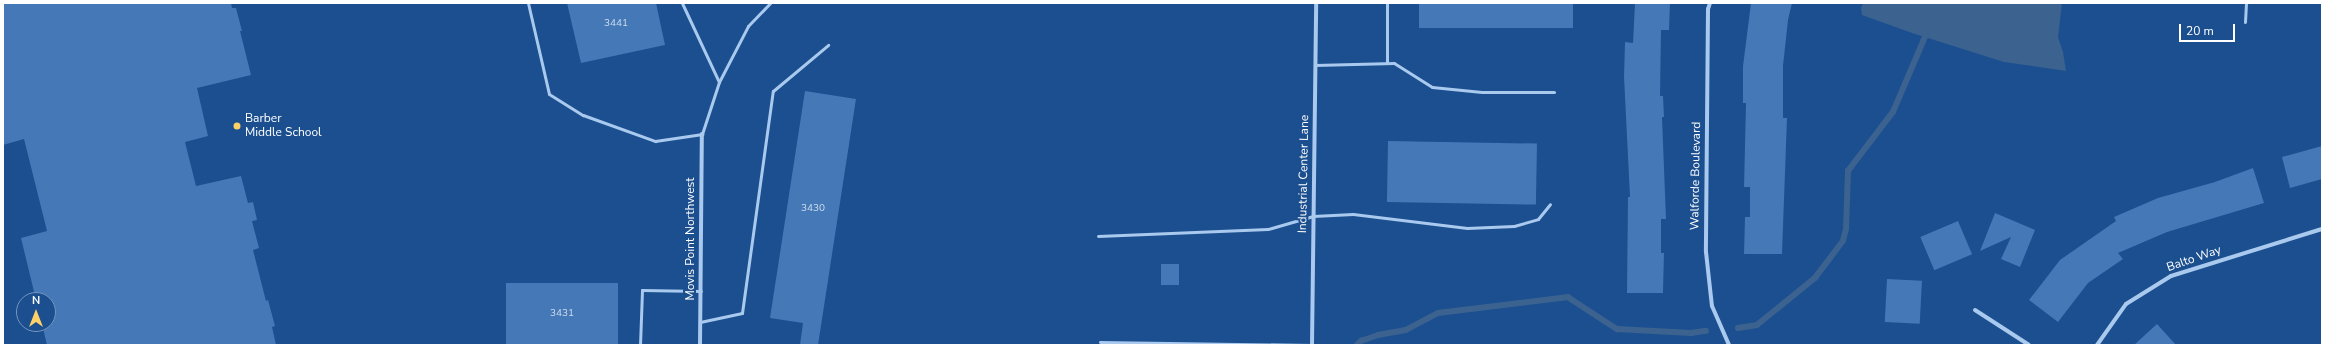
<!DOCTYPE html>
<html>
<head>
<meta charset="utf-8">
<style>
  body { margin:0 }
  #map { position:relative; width:2325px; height:348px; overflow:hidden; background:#1b4f8f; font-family:"Nunito Sans",sans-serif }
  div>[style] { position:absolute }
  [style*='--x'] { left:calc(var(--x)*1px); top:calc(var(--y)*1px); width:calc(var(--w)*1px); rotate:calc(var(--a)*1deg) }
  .water>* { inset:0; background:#3c6290 }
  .stream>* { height:5.5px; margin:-2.75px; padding:0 2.75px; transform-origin:2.75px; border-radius:2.75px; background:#3c6290 }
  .building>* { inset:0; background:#4478b7; transform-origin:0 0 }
  .service>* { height:3px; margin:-1.5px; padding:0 1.5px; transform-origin:1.5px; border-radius:1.5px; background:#a9c9ee }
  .minor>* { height:4px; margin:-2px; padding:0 2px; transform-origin:2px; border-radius:2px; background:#a9c9ee }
  .dots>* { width:11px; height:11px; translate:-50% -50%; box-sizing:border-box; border:2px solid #1b4f8f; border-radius:50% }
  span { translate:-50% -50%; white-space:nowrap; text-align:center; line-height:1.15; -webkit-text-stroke:4px #1b4f8f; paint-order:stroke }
  .number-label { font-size:10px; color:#d0dded }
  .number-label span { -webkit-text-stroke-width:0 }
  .poi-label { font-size:12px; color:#fff }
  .left { translate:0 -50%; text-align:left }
  .street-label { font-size:12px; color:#fff }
  .frame { position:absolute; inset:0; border:4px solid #fff; pointer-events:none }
  .north { position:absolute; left:16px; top:292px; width:40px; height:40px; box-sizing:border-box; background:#1b4f8f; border:1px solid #7695bc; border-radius:50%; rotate:0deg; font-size:11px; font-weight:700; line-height:16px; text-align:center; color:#fff }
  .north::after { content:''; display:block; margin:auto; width:14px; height:18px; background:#ffd166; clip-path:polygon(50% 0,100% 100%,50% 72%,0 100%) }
  .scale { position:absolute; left:2179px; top:24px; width:56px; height:18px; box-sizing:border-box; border:2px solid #fff; border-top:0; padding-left:5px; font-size:12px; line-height:14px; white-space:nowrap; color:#fff; -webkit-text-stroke:3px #1b4f8f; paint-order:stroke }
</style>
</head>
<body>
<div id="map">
  <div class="water">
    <i style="clip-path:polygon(1863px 3px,2062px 3px,2058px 37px,2063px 52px,2066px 71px,2004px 62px,1912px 33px,1862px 15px,1861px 8px)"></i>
  </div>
  <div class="stream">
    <i style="--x:1738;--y:328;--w:19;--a:-9"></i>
    <i style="--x:1757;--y:325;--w:75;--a:-39"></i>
    <i style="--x:1815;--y:278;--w:46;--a:-52.9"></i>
    <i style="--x:1843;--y:241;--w:12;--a:-76"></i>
    <i style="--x:1846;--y:229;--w:58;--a:-88"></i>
    <i style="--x:1848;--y:171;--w:74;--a:-52.7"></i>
    <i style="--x:1893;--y:112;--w:82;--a:-66.9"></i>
    <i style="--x:1357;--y:345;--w:6;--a:-45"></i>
    <i style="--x:1361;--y:341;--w:18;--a:-19"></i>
    <i style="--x:1378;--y:335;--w:28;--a:-10"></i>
    <i style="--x:1406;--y:330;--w:36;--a:-28"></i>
    <i style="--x:1438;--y:313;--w:131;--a:-7"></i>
    <i style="--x:1568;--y:297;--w:59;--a:33.1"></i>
    <i style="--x:1617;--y:329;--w:74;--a:3.1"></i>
    <i style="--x:1691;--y:333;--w:15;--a:-8"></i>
  </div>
  <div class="building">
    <i style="clip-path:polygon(3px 3px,231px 3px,232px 8px,236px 8px,242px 31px,240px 31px,251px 75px,197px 88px,208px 136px,185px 142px,196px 186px,241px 176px,248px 203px,253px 202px,257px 220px,252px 221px,259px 248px,253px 250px,266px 301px,268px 300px,275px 326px,272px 327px,276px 345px,47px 345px,42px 324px,48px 324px,48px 300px,36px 300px,21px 238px,47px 231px,24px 139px,3px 145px)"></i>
    <i style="clip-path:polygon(567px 3px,656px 3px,665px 45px,581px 63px)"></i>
    <i style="left:1419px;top:3px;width:154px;height:25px"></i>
    <i style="clip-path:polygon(1635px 3px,1670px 3px,1669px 30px,1661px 30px,1660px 96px,1663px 96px,1664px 117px,1662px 117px,1666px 219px,1661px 219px,1661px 253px,1664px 253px,1663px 293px,1627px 293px,1628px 197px,1630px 197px,1624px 77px,1625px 42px,1633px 43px)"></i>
    <i style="clip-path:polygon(1751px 3px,1792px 3px,1788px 20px,1783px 66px,1783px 118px,1787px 118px,1782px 254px,1744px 254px,1745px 217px,1750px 217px,1750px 187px,1744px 187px,1746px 103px,1743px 103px,1743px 66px)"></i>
    <i style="clip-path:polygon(805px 91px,856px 99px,818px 345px,800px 345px,803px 323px,770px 318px)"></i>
    <i style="left:1388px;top:141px;width:149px;height:61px;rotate:1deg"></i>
    <i style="clip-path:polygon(2322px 146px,2322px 179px,2290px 188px,2282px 157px)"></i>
    <i style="clip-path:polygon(2253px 168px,2264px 203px,2167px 232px,2118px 253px,2123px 259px,2088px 283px,2058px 322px,2029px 300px,2060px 260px,2116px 221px,2114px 217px,2158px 198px,2215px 182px)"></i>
    <i style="clip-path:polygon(1995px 213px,2035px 230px,2020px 267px,2001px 259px,2011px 237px,1980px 251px)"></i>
    <i style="left:1958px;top:221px;width:36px;height:41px;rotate:67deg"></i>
    <i style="left:1161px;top:264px;width:18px;height:21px"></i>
    <i style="left:1887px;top:279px;width:35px;height:43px;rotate:3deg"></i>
    <i style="left:618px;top:283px;width:62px;height:112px;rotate:90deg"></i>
    <i style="clip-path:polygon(2157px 324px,2176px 345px,2134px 345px)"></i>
  </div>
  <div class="service">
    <i style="--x:528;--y:3;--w:93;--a:77"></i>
    <i style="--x:549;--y:94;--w:40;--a:32"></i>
    <i style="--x:583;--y:115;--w:77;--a:19.9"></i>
    <i style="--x:655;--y:141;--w:48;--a:-8.5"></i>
    <i style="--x:702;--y:134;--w:55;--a:-71.9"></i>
    <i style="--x:719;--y:82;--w:63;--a:-62.6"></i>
    <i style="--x:748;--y:26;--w:32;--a:-46"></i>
    <i style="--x:682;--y:3;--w:87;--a:64.9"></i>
    <i style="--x:2245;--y:22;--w:19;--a:-87"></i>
    <i style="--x:1387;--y:63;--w:60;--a:-90"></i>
    <i style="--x:1315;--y:65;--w:79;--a:-1.5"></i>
    <i style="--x:1394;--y:63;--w:45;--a:32.3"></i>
    <i style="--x:1432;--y:87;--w:50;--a:5.7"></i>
    <i style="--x:1482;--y:92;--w:72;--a:0"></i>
    <i style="--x:1098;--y:236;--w:170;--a:-2.4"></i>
    <i style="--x:1268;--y:229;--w:47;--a:-16.1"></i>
    <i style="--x:1313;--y:216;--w:40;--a:-2.9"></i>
    <i style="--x:1353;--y:214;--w:115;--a:7"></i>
    <i style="--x:1467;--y:228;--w:47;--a:-2.4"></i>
    <i style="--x:1514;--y:226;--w:25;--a:-16"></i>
    <i style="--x:1538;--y:219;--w:19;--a:-51"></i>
    <i style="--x:700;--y:322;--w:43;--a:-12.1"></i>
    <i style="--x:742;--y:313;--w:224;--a:-82.1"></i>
    <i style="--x:773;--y:91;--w:72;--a:-39.9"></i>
    <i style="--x:1100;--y:342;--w:212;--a:0.8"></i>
    <i style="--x:640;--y:345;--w:55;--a:-87.9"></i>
    <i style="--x:642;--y:290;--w:59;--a:1"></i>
  </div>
  <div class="minor">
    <i style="--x:1710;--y:3;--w:6;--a:108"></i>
    <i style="--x:1708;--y:9;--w:243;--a:90.5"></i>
    <i style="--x:1706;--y:252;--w:54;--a:83.7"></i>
    <i style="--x:1712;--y:306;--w:43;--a:66.4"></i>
    <i style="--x:1975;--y:310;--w:64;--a:32.9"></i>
    <i style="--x:700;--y:345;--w:211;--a:-89.5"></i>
    <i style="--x:1312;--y:345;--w:342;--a:-89.3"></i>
    <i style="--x:2097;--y:345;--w:50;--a:-54.7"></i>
    <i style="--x:2126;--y:304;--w:53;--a:-31.9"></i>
    <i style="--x:2171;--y:276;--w:158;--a:-17.3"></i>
  </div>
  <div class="dots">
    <i style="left:237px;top:126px;background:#ffd166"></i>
  </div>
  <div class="number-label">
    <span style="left:616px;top:24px">3441</span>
    <span style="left:813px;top:209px">3430</span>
    <span style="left:562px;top:314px">3431</span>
  </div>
  <div class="poi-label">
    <span class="left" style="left:245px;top:126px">Barber<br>Middle School</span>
  </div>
  <div class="street-label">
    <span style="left:1304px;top:174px;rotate:-89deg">Industrial Center Lane</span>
    <span style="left:1696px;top:176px;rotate:-89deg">Walforde Boulevard</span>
    <span style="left:691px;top:239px;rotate:-90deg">Movis Point Northwest</span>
    <span style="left:2194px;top:259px;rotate:-19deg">Balto Way</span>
  </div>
  <div class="frame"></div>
  <div class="north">N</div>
  <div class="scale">20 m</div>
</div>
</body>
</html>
